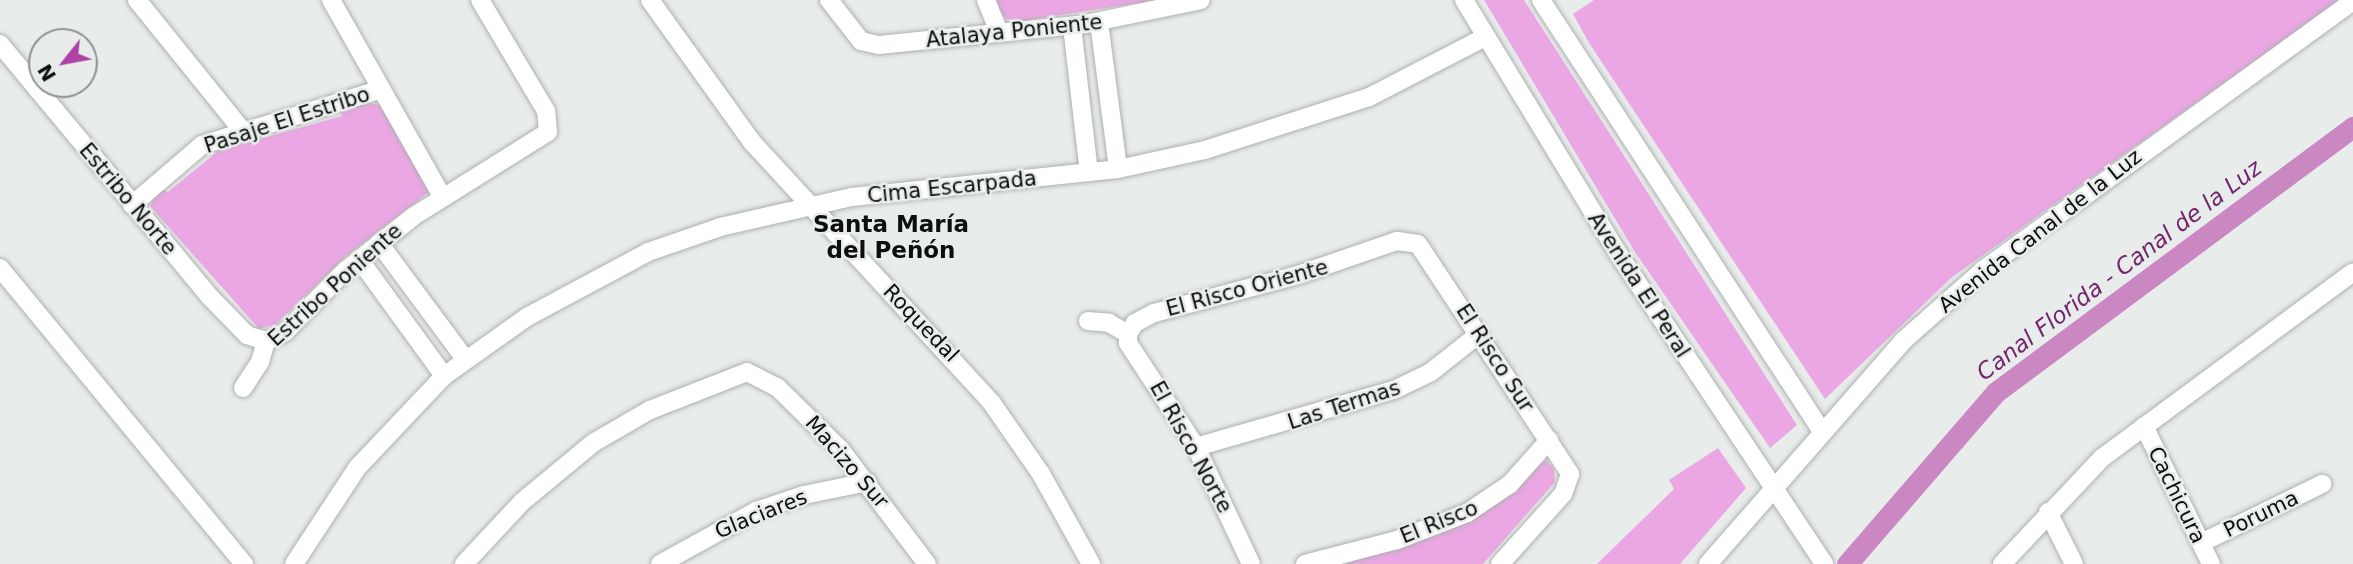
<!DOCTYPE html>
<html>
<head>
<meta charset="utf-8">
<style>
  body { margin:0 }
  #map { position:relative; width:2353px; height:564px; overflow:hidden; background:#e8eceb; font-family:"DejaVu Sans",sans-serif }
  div>[style] { position:absolute }
  [style*='--x'] { left:calc(var(--x)*1px); top:calc(var(--y)*1px); width:calc(var(--w)*1px); rotate:calc(var(--a)*1deg) }
  .green>* { inset:0; background:#eba7e3 }
  .canal>* { height:21px; margin:-10.5px; padding:0 10.5px; transform-origin:10.5px; border-radius:10.5px; background:#ca87c2 }
  .roads { filter:drop-shadow(0 0 2px #adb1b0) drop-shadow(0 0 2px #adb1b0) }
  .street>* { height:18px; margin:-9px; padding:0 9px; transform-origin:9px; border-radius:9px; background:#fff }
  span { translate:-50% -50%; white-space:nowrap; text-align:center; line-height:1.15; -webkit-text-stroke:5px #e8eceb; paint-order:stroke }
  .street-label { font-size:21px; color:#0d0e0e }
  .neighbourhood-label { font-size:23px; color:#0d0e0e; font-weight:700 }
  .water-label { font-size:23px; color:#74256e; font-style:italic }
  .north { position:absolute; left:28px; top:28px; width:70px; height:70px; box-sizing:border-box; background:#e8eceb; border:2px solid #909393; border-radius:50%; rotate:239deg; font-size:19px; font-weight:700; line-height:28px; text-align:center; color:#0d0e0e }
  .north::after { content:''; display:block; margin:auto; width:24px; height:32px; background:#ad43a5; clip-path:polygon(50% 0,100% 100%,50% 72%,0 100%) }
</style>
</head>
<body>
<div id="map">
  <div class="green">
    <i style="clip-path:polygon(990px 0,1157px 0,1022px 21px,1006px 19px)"></i>
    <i style="clip-path:polygon(1484px 0,1524px 0,1797px 425px,1770px 448px,1635px 252px)"></i>
    <i style="clip-path:polygon(1594px 0,2340px 0,1951px 278px,1825px 399px,1589px 43px,1573px 14px)"></i>
    <i style="clip-path:polygon(366px 103px,381px 105px,429px 192px,346px 256px,276px 324px,259px 329px,150px 206px,155px 195px,162px 189px,168px 192px,218px 151px,342px 116px,340px 109px)"></i>
    <i style="clip-path:polygon(1718px 448px,1746px 488px,1680px 564px,1597px 564px,1674px 489px,1669px 480px)"></i>
    <i style="clip-path:polygon(1546px 460px,1554px 469px,1555px 482px,1483px 564px,1345px 564px,1485px 510px)"></i>
  </div>
  <div class="canal">
    <i style="--x:1847;--y:564;--w:228;--a:-49.1"></i>
    <i style="--x:1996;--y:392;--w:445;--a:-36.6"></i>
  </div>
  <div class="roads">
    <div class="street">
      <i style="--x:137;--y:0;--w:167;--a:51.1"></i>
      <i style="--x:331;--y:0;--w:225;--a:60.5"></i>
      <i style="--x:650;--y:0;--w:175;--a:54.3"></i>
      <i style="--x:752;--y:142;--w:353;--a:47.4"></i>
      <i style="--x:991;--y:402;--w:88;--a:55.2"></i>
      <i style="--x:1041;--y:474;--w:103;--a:60.9"></i>
      <i style="--x:829;--y:0;--w:52;--a:52"></i>
      <i style="--x:861;--y:41;--w:18;--a:13"></i>
      <i style="--x:879;--y:45;--w:207;--a:-5.8"></i>
      <i style="--x:1085;--y:24;--w:118;--a:-11.7"></i>
      <i style="--x:986;--y:0;--w:35;--a:68"></i>
      <i style="--x:1464;--y:0;--w:298;--a:58.7"></i>
      <i style="--x:1619;--y:255;--w:371;--a:56.4"></i>
      <i style="--x:1541;--y:0;--w:513;--a:56.93"></i>
      <i style="--x:1099;--y:22;--w:148;--a:82.6"></i>
      <i style="--x:1072;--y:26;--w:147;--a:83.4"></i>
      <i style="--x:0;--y:44;--w:329;--a:50.3"></i>
      <i style="--x:210;--y:297;--w:53;--a:45.8"></i>
      <i style="--x:247;--y:335;--w:20;--a:18"></i>
      <i style="--x:266;--y:341;--w:21;--a:-25"></i>
      <i style="--x:285;--y:332;--w:86;--a:-45.5"></i>
      <i style="--x:345;--y:271;--w:88;--a:-38.6"></i>
      <i style="--x:414;--y:216;--w:158;--a:-32.1"></i>
      <i style="--x:548;--y:132;--w:21;--a:-95"></i>
      <i style="--x:546;--y:111;--w:129;--a:-120.7"></i>
      <i style="--x:132;--y:205;--w:92;--a:-40.6"></i>
      <i style="--x:202;--y:145;--w:185;--a:-17.3"></i>
      <i style="--x:379;--y:243;--w:144;--a:53.4"></i>
      <i style="--x:359;--y:259;--w:145;--a:54"></i>
      <i style="--x:0;--y:268;--w:384;--a:50.5"></i>
      <i style="--x:1088;--y:321;--w:21;--a:5"></i>
      <i style="--x:1109;--y:323;--w:22;--a:30"></i>
      <i style="--x:1128;--y:334;--w:13;--a:-58"></i>
      <i style="--x:1135;--y:323;--w:21;--a:-28"></i>
      <i style="--x:1154;--y:313;--w:149;--a:-14.8"></i>
      <i style="--x:1298;--y:275;--w:105;--a:-19"></i>
      <i style="--x:1397;--y:241;--w:21;--a:8"></i>
      <i style="--x:1418;--y:244;--w:276;--a:56.5"></i>
      <i style="--x:1570;--y:474;--w:21;--a:109"></i>
      <i style="--x:1563;--y:494;--w:94;--a:132"></i>
      <i style="--x:1128;--y:334;--w:9;--a:90"></i>
      <i style="--x:1128;--y:343;--w:124;--a:56.8"></i>
      <i style="--x:1196;--y:447;--w:129;--a:64.8"></i>
      <i style="--x:243;--y:388;--w:31;--a:-57"></i>
      <i style="--x:260;--y:362;--w:22;--a:-74"></i>
      <i style="--x:2144;--y:426;--w:153;--a:64.1"></i>
      <i style="--x:1196;--y:447;--w:206;--a:-16.1"></i>
      <i style="--x:1394;--y:390;--w:41;--a:-25.9"></i>
      <i style="--x:1431;--y:372;--w:61;--a:-38.4"></i>
      <i style="--x:2048;--y:512;--w:58;--a:63.4"></i>
      <i style="--x:2201;--y:543;--w:135;--a:-26"></i>
      <i style="--x:294;--y:564;--w:115;--a:-56.7"></i>
      <i style="--x:357;--y:468;--w:127;--a:-46.6"></i>
      <i style="--x:444;--y:376;--w:102;--a:-35.4"></i>
      <i style="--x:527;--y:317;--w:137;--a:-28.2"></i>
      <i style="--x:648;--y:252;--w:76;--a:-19.1"></i>
      <i style="--x:720;--y:227;--w:135;--a:-12.8"></i>
      <i style="--x:852;--y:197;--w:267;--a:-6"></i>
      <i style="--x:1118;--y:169;--w:89;--a:-12.3"></i>
      <i style="--x:1205;--y:150;--w:172;--a:-17.9"></i>
      <i style="--x:1369;--y:97;--w:131;--a:-27.3"></i>
      <i style="--x:464;--y:564;--w:86;--a:-46.9"></i>
      <i style="--x:523;--y:501;--w:91;--a:-39.6"></i>
      <i style="--x:593;--y:443;--w:66;--a:-30.1"></i>
      <i style="--x:650;--y:410;--w:104;--a:-21.4"></i>
      <i style="--x:747;--y:372;--w:34;--a:27"></i>
      <i style="--x:777;--y:387;--w:90;--a:44.5"></i>
      <i style="--x:841;--y:450;--w:143;--a:53"></i>
      <i style="--x:660;--y:564;--w:110;--a:-28.9"></i>
      <i style="--x:756;--y:511;--w:51;--a:-18.4"></i>
      <i style="--x:804;--y:495;--w:65;--a:-11.5"></i>
      <i style="--x:1305;--y:564;--w:95;--a:-14.6"></i>
      <i style="--x:1397;--y:540;--w:75;--a:-21.1"></i>
      <i style="--x:1467;--y:513;--w:52;--a:-34"></i>
      <i style="--x:1510;--y:484;--w:59;--a:-48.4"></i>
      <i style="--x:1708;--y:564;--w:298;--a:-48.8"></i>
      <i style="--x:1904;--y:340;--w:106;--a:-41.5"></i>
      <i style="--x:1983;--y:270;--w:457;--a:-36"></i>
      <i style="--x:2002;--y:564;--w:146;--a:-46.7"></i>
      <i style="--x:2102;--y:458;--w:312;--a:-36.5"></i>
    </div>
  </div>
  <div class="street-label">
    <span style="left:1014px;top:31px;rotate:-6deg">Atalaya Poniente</span>
    <span style="left:287px;top:120px;rotate:-18deg">Pasaje El Estribo</span>
    <span style="left:952px;top:187px;rotate:-6deg">Cima Escarpada</span>
    <span style="left:128px;top:199px;rotate:50deg">Estribo Norte</span>
    <span style="left:2040px;top:231px;rotate:-38deg">Avenida Canal de la Luz</span>
    <span style="left:335px;top:285px;rotate:-42deg">Estribo Poniente</span>
    <span style="left:1639px;top:285px;rotate:57deg">Avenida El Peral</span>
    <span style="left:1247px;top:288px;rotate:-15deg">El Risco Oriente</span>
    <span style="left:921px;top:323px;rotate:46deg">Roquedal</span>
    <span style="left:1495px;top:358px;rotate:57deg">El Risco Sur</span>
    <span style="left:1344px;top:405px;rotate:-18deg">Las Termas</span>
    <span style="left:1191px;top:447px;rotate:61deg">El Risco Norte</span>
    <span style="left:847px;top:462px;rotate:49deg">Macizo Sur</span>
    <span style="left:2177px;top:495px;rotate:64deg">Cachicura</span>
    <span style="left:761px;top:514px;rotate:-22deg">Glaciares</span>
    <span style="left:2261px;top:514px;rotate:-26deg">Poruma</span>
    <span style="left:1439px;top:522px;rotate:-22deg">El Risco</span>
  </div>
  <div class="neighbourhood-label">
    <span style="left:891px;top:237px">Santa María<br>del Peñón</span>
  </div>
  <div class="water-label">
    <span style="left:2119px;top:270px;rotate:-37deg">Canal Florida - Canal de la Luz</span>
  </div>
  <div class="north">N</div>
</div>
</body>
</html>
